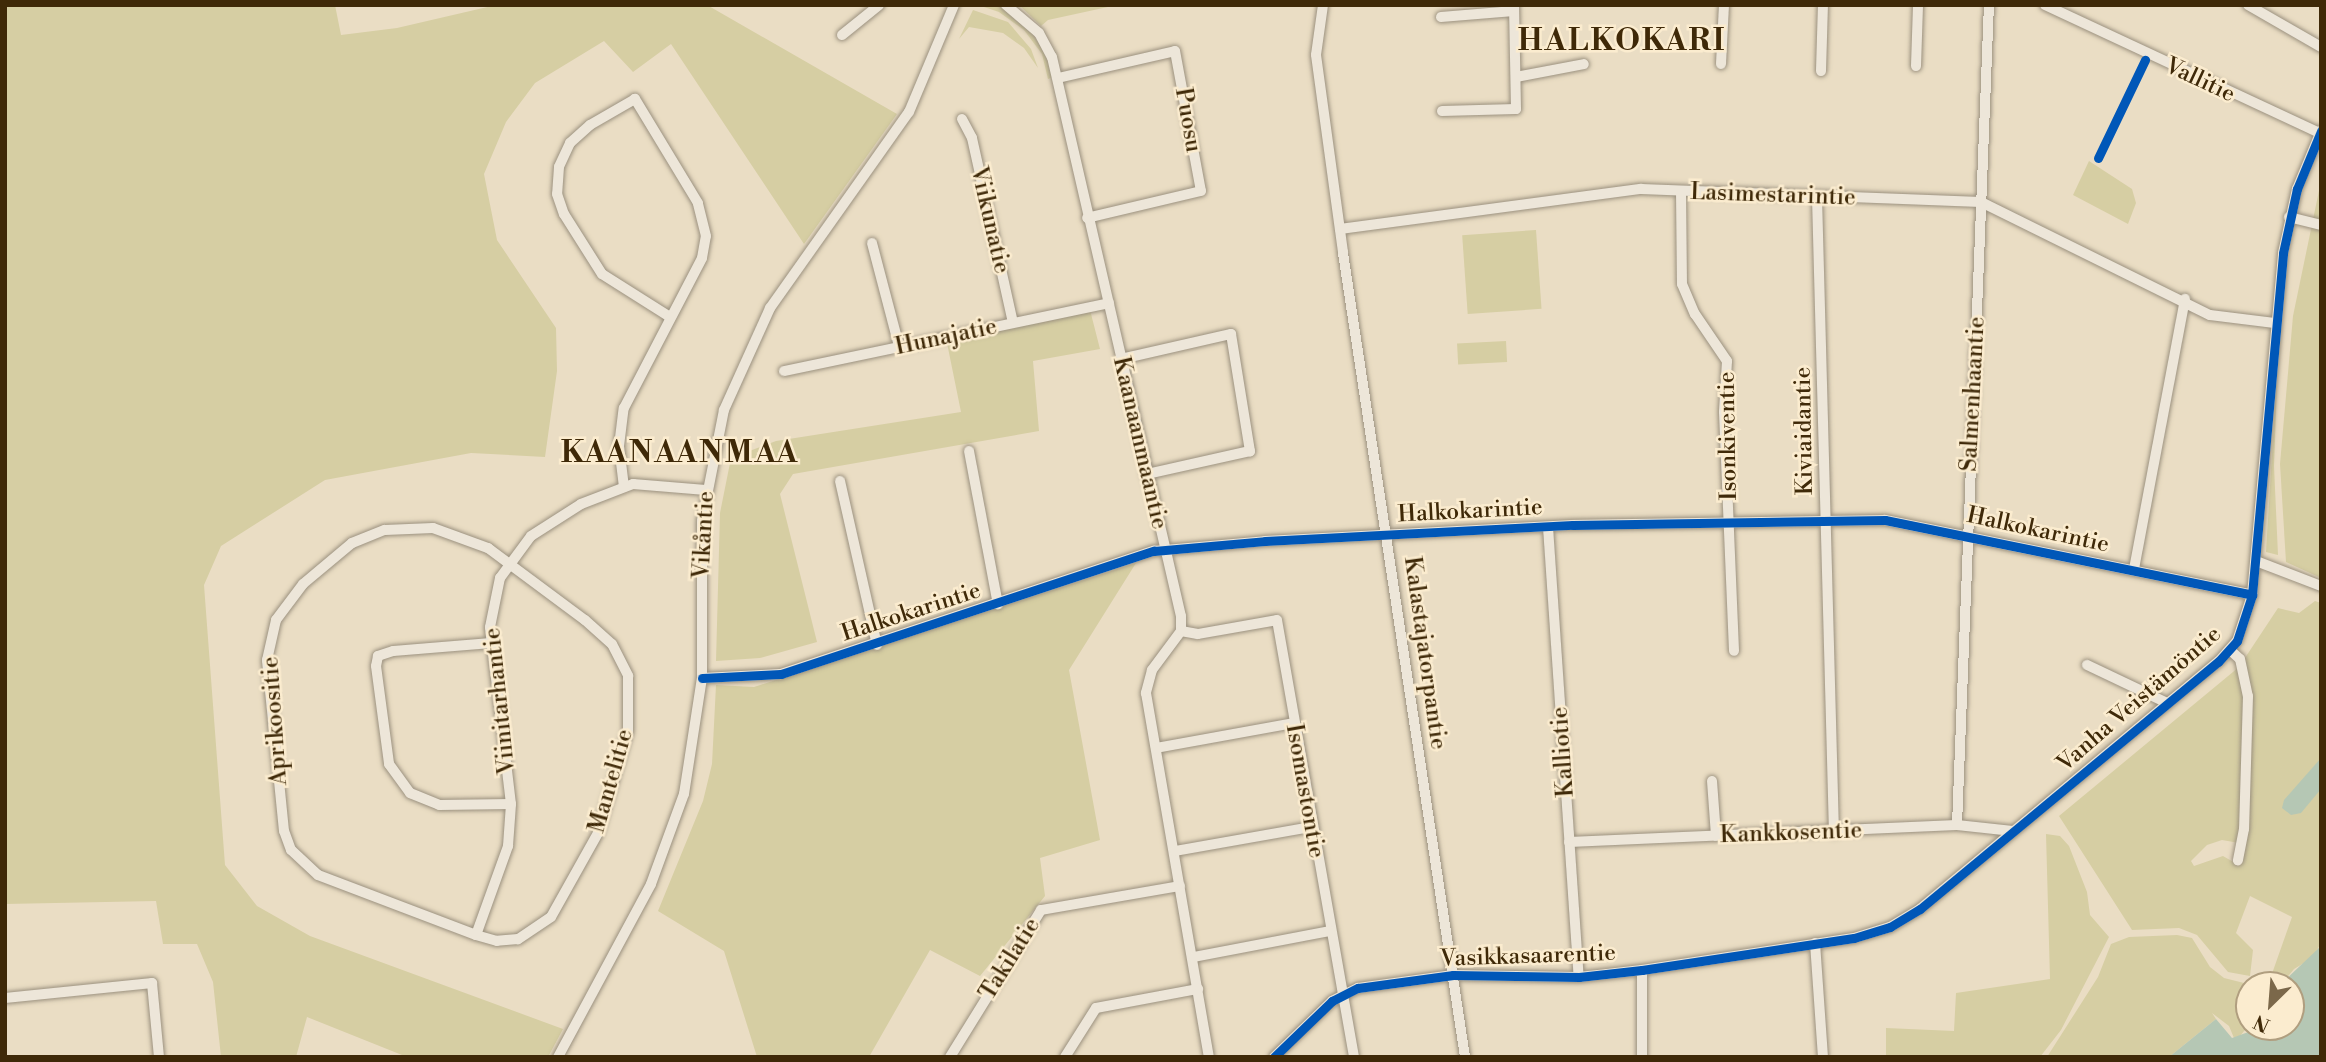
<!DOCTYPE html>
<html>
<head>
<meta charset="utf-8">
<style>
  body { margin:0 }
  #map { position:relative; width:2326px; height:1062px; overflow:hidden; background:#eaddc4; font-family:"Libre Bodoni",serif }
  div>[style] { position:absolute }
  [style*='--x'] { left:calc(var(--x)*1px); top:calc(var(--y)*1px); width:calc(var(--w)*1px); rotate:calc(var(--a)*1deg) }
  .green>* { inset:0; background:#d6cea3; transform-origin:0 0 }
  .water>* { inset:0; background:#b5c7b4 }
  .roads { filter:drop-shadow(0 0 2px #9b917f) drop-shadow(0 0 2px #9b917f) }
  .minor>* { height:10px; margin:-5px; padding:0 5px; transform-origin:5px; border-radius:5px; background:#ede6d9 }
  .cycleway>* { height:9px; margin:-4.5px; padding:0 4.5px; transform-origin:4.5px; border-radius:4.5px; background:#0057b8 }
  span { translate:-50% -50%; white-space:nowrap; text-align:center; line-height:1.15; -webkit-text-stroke:5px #fbeccf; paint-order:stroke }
  .street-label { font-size:23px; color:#3f2908 }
  .district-label { font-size:30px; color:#3f2908; font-weight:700; letter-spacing:2px }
  .frame { position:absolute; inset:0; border:7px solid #3f2908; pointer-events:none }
  .north { position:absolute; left:2235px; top:971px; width:70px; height:70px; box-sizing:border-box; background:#fbeccf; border:2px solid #b09e7f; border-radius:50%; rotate:205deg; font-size:19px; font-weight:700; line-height:28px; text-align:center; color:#3f2908 }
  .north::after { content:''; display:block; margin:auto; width:24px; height:32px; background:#7b684a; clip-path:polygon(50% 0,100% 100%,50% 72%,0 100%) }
</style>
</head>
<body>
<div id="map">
  <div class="green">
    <i style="clip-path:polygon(5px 5px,335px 5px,341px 35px,397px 28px,496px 5px,707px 5px,897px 114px,804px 244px,671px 44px,633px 72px,604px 41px,535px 83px,506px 122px,484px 174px,497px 240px,556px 328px,557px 371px,545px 457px,471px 453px,325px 480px,221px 546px,204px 585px,225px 865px,257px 906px,310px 936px,563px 1029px,548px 1057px,407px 1057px,307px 1017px,296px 1057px,221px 1057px,213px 982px,197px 944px,163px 944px,156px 901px,5px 904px)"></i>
    <i style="clip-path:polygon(978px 5px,1002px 7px,1028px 27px,1045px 53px,1053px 77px,1048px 79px,1042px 54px,1024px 30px,999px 12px)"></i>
    <i style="clip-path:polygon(1019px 5px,1117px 5px,1048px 20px,1041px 26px)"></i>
    <i style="clip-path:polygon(973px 10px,1008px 22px,1031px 49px,1038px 68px,1024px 48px,1003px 33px,969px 27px,959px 39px)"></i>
    <i style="clip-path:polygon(2089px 161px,2132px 189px,2136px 203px,2128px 224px,2073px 195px)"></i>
    <i style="clip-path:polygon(2321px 181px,2321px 578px,2286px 562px,2280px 464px,2293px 316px)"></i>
    <i style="left:1536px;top:230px;width:79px;height:74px;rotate:86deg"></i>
    <i style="clip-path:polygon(1090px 310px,1100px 349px,1033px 361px,1039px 431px,793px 474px,780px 494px,817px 642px,760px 658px,716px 661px,720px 513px,731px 458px,776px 441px,961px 412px,947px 343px)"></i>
    <i style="left:1506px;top:341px;width:21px;height:49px;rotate:87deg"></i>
    <i style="clip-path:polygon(2278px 357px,2274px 466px,2278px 555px,2266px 552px)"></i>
    <i style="clip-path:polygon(1136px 563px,1069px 670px,1100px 840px,1040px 858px,1045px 896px,980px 976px,930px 950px,869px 1057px,757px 1057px,724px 951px,658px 911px,703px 801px,712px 764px,716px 685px,754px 687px)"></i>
    <i style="clip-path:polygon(evenodd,2315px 601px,2321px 603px,2321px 942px,2314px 957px,2294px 969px,2281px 985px,2268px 985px,2292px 917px,2250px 896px,2236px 933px,2253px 950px,2250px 976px,2228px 972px,2197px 935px,2179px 928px,2132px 930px,2059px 816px,2239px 667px,2278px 608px,2299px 613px,2315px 601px,2222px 840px,2239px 843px,2235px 863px,2223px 856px,2194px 866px,2191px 861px,2207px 845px,2222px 840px)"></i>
    <i style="clip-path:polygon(2046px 834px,2060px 836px,2069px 846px,2087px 892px,2090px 915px,2109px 937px,2061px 1030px,2040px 1057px,1886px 1057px,1886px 1028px,1954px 1031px,1956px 993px,2050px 979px)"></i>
    <i style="clip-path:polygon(2177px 935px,2192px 938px,2210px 967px,2224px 978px,2248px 984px,2249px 1025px,2240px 1036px,2234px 1038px,2229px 1026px,2212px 1013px,2216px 1019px,2169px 1057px,2047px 1057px,2098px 977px,2111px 944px,2129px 937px)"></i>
  </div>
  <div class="water">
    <i style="clip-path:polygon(2321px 758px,2321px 789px,2301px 813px,2291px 815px,2282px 808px,2284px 800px)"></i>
    <i style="clip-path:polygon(2321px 946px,2321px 1057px,2169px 1057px,2216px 1019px,2232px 1038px,2262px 1027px,2291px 1027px,2291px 1014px,2297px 1009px,2291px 1005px,2291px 985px,2281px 984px)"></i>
  </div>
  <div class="roads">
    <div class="minor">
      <i style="--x:1006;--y:5;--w:43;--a:40.3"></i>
      <i style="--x:1039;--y:33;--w:27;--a:62"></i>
      <i style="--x:1052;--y:57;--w:574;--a:77.01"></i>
      <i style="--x:1181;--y:616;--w:15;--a:90"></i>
      <i style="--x:1181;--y:631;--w:49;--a:126.6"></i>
      <i style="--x:1152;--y:670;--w:24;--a:105"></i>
      <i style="--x:1146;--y:693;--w:369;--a:80.2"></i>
      <i style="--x:1323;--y:5;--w:50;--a:98"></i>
      <i style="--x:1316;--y:55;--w:200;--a:82.2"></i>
      <i style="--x:1343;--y:253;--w:813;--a:81.37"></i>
      <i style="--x:2045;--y:5;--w:303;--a:25"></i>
      <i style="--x:2248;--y:5;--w:84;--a:29.9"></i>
      <i style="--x:1441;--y:17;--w:73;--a:-4.7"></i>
      <i style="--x:842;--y:35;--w:48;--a:-39"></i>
      <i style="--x:1721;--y:64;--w:59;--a:-87.1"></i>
      <i style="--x:1916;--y:66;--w:61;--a:-88.1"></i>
      <i style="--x:1821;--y:71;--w:66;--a:-88.3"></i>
      <i style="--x:1516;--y:77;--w:69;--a:-10.8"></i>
      <i style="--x:1058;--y:78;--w:120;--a:-13"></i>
      <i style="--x:1175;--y:51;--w:142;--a:79.5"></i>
      <i style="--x:1201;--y:191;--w:117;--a:166.7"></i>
      <i style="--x:1442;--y:111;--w:74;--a:-1.5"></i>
      <i style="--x:1516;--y:109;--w:104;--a:-91.1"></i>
      <i style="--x:962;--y:119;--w:21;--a:62"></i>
      <i style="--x:972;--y:138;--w:189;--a:77.5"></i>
      <i style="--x:1681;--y:191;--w:93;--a:89.4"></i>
      <i style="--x:1682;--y:284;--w:33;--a:67"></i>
      <i style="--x:1695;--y:314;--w:57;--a:55.8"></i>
      <i style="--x:1727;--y:361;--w:51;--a:93.4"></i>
      <i style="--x:1724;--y:412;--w:239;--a:87.6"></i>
      <i style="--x:1817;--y:197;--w:636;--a:88.47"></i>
      <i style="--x:2289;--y:217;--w:33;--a:14"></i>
      <i style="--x:1340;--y:229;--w:304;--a:-7.6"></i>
      <i style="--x:1641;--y:189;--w:340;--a:2.2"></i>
      <i style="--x:1981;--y:202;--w:255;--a:26.3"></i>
      <i style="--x:2210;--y:315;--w:65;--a:7"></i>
      <i style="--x:872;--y:243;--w:106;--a:75.3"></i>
      <i style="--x:1121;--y:359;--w:113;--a:-12.8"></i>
      <i style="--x:1231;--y:334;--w:119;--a:80.8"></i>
      <i style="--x:1250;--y:451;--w:106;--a:167.4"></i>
      <i style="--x:784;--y:371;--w:332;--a:-11.8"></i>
      <i style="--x:969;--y:451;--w:156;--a:79.3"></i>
      <i style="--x:840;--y:481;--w:168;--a:77.3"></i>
      <i style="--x:624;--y:487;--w:41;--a:-97"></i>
      <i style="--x:619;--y:446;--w:38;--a:-83"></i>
      <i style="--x:624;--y:408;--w:169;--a:-62.5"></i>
      <i style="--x:702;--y:258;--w:22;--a:-80"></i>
      <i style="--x:706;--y:236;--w:34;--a:-104"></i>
      <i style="--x:698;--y:203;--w:122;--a:-121.2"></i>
      <i style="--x:635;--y:99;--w:52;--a:150"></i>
      <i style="--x:590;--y:125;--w:27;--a:138"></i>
      <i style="--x:570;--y:143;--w:26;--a:115"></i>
      <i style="--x:559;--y:167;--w:27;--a:94"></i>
      <i style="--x:557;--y:194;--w:21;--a:71"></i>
      <i style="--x:564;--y:214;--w:71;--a:57.7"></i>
      <i style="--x:602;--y:274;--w:80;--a:32.3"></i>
      <i style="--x:1548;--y:527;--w:451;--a:86.1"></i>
      <i style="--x:433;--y:528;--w:59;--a:20"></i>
      <i style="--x:488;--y:548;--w:121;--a:36.6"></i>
      <i style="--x:585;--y:620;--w:36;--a:42"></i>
      <i style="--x:612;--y:644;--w:36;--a:63"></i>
      <i style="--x:628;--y:676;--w:55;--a:90"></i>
      <i style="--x:628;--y:731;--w:106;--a:106.4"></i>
      <i style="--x:598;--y:833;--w:96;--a:119.2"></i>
      <i style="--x:551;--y:917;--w:40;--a:146"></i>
      <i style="--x:518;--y:939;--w:21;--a:175"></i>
      <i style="--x:497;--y:941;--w:22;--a:-164"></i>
      <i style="--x:476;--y:935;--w:169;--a:-159.2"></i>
      <i style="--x:318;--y:875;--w:37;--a:-137"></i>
      <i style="--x:291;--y:850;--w:20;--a:-110"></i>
      <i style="--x:284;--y:831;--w:172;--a:-95.7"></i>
      <i style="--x:267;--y:660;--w:41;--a:-77.3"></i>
      <i style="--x:276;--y:620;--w:45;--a:-53.1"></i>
      <i style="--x:303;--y:584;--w:64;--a:-39.9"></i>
      <i style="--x:352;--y:543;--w:35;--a:-22"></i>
      <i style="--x:385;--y:530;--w:48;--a:-2.4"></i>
      <i style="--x:2256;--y:561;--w:70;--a:21"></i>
      <i style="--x:2134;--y:569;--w:275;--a:-79.3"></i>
      <i style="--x:1181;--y:631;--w:17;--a:10"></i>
      <i style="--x:1198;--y:634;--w:80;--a:-10"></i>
      <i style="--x:1277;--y:620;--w:444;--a:80"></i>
      <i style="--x:491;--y:643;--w:98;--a:175.3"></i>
      <i style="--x:393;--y:651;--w:16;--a:162"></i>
      <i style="--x:378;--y:656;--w:10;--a:101"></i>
      <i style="--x:376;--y:666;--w:99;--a:82.4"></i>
      <i style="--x:389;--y:764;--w:36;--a:54"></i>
      <i style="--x:410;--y:793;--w:31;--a:22"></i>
      <i style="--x:439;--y:805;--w:72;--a:-0.8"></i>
      <i style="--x:2230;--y:650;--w:13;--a:42"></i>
      <i style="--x:2240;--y:659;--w:38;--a:78"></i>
      <i style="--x:2248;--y:696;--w:133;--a:91.7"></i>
      <i style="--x:2244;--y:829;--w:32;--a:101"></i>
      <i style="--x:2087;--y:665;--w:89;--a:25.4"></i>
      <i style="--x:702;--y:678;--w:79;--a:-2.9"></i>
      <i style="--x:781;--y:674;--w:393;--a:-18.3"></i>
      <i style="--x:1154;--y:551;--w:111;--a:-5.1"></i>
      <i style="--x:1265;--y:541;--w:308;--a:-3"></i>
      <i style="--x:1573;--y:525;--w:312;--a:-0.9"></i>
      <i style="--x:1885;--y:520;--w:375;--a:11.5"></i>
      <i style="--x:1156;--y:748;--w:140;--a:-10.3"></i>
      <i style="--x:1712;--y:781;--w:55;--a:85.8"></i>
      <i style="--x:1957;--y:825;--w:821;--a:-87.77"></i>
      <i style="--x:1569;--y:842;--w:388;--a:-2.5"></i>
      <i style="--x:1957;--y:825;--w:56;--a:6.1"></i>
      <i style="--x:1175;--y:851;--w:138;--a:-10"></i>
      <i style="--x:476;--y:935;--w:95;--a:-70.2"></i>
      <i style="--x:508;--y:846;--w:42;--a:-85.9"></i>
      <i style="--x:511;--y:804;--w:178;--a:-96.8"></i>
      <i style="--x:490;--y:627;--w:50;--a:-78.5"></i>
      <i style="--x:500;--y:578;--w:52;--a:-53.6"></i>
      <i style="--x:531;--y:536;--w:59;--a:-32.6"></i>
      <i style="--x:581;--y:504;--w:56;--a:-21"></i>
      <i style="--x:633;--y:484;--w:73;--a:4.7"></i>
      <i style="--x:1815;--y:943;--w:114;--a:86"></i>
      <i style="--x:1194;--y:957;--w:138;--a:-10.8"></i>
      <i style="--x:1642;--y:970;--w:87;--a:90"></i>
      <i style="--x:5;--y:998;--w:148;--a:-5.8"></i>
      <i style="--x:152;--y:983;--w:74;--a:84.6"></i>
      <i style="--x:558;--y:1057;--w:196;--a:-61.7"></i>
      <i style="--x:651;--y:884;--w:96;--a:-69.9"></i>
      <i style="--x:684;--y:794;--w:117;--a:-81.2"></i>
      <i style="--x:702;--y:678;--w:157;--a:-90"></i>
      <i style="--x:702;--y:521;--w:113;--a:-78.8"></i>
      <i style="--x:724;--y:410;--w:112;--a:-65.7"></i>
      <i style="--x:770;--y:308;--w:240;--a:-54.7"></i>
      <i style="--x:909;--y:112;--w:116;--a:-67.2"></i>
      <i style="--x:950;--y:1057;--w:173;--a:-58.2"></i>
      <i style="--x:1041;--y:910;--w:141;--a:-9.8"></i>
      <i style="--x:1065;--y:1057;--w:58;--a:-57.7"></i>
      <i style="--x:1096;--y:1008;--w:104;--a:-10.6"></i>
      <i style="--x:1274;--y:1057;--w:81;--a:-44"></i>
      <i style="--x:1332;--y:1001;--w:29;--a:-27"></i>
      <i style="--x:1358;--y:988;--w:96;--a:-7.8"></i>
      <i style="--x:1453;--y:975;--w:126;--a:0.9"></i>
      <i style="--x:1579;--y:977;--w:63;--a:-6.3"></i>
      <i style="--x:1642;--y:970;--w:214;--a:-8.6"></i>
      <i style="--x:1854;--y:938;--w:38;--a:-17"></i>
      <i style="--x:1890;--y:927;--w:35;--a:-31"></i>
      <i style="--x:1920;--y:909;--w:387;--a:-39.7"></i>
      <i style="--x:2218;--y:662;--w:28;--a:-48"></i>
      <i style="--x:2237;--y:641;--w:48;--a:-71.9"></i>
      <i style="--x:2252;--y:595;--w:343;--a:-84.8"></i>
      <i style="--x:2283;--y:253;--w:66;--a:-77.7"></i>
      <i style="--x:2297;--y:189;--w:63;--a:-67.5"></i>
    </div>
  </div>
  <div class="cycleway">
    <i style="--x:2098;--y:158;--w:109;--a:-64.4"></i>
    <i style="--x:702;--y:678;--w:79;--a:-2.9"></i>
    <i style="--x:781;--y:674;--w:393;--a:-18.3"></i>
    <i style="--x:1154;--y:551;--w:111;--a:-5.1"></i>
    <i style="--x:1265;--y:541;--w:308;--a:-3"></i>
    <i style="--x:1573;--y:525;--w:312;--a:-0.9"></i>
    <i style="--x:1885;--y:520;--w:375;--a:11.5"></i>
    <i style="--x:1274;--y:1057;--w:81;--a:-44"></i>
    <i style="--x:1332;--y:1001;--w:29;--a:-27"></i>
    <i style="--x:1358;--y:988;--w:96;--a:-7.8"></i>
    <i style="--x:1453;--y:975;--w:126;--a:0.9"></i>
    <i style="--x:1579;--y:977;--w:63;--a:-6.3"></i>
    <i style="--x:1642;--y:970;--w:214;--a:-8.6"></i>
    <i style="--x:1854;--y:938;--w:38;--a:-17"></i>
    <i style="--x:1890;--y:927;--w:35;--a:-31"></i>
    <i style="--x:1920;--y:909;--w:387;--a:-39.7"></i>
    <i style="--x:2218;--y:662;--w:28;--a:-48"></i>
    <i style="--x:2237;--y:641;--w:48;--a:-71.9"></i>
    <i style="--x:2252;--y:595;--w:343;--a:-84.8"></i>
    <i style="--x:2283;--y:253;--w:66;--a:-77.7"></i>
    <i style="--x:2297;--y:189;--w:63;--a:-67.5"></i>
  </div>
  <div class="street-label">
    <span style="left:2200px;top:80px;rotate:25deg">Vallitie</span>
    <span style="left:1188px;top:120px;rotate:80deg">Puosu</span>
    <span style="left:1773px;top:195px;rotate:2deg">Lasimestarintie</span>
    <span style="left:990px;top:220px;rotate:77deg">Viikunatie</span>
    <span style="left:946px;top:337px;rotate:-12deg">Hunajatie</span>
    <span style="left:1973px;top:394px;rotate:-87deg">Salmenhaantie</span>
    <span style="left:1804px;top:431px;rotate:-91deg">Kiviaidantie</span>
    <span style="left:1728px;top:436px;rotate:-91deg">Isonkiventie</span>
    <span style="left:1140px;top:443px;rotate:77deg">Kaanaanmaantie</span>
    <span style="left:1470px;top:511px;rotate:-3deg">Halkokarintie</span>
    <span style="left:2038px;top:530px;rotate:12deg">Halkokarintie</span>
    <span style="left:704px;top:535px;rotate:-87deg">Vikåntie</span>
    <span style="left:911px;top:612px;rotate:-18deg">Halkokarintie</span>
    <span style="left:1425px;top:653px;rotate:82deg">Kalastajatorpantie</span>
    <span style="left:2139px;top:699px;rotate:-41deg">Vanha Veistämöntie</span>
    <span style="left:500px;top:701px;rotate:-96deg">Viinitarhantie</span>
    <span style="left:275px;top:721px;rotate:-94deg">Aprikoositie</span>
    <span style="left:1563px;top:752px;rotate:-94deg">Kalliotie</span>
    <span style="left:611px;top:781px;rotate:-74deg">Mantelitie</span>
    <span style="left:1305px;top:791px;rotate:80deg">Isomastontie</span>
    <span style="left:1791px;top:833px;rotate:-2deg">Kankkosentie</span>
    <span style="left:1528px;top:956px;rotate:-2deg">Vasikkasaarentie</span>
    <span style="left:1010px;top:959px;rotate:-58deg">Takilatie</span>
  </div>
  <div class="district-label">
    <span style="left:1622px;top:41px">HALKOKARI</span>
    <span style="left:680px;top:453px">KAANAANMAA</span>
  </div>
  <div class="frame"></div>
  <div class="north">N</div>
</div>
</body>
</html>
